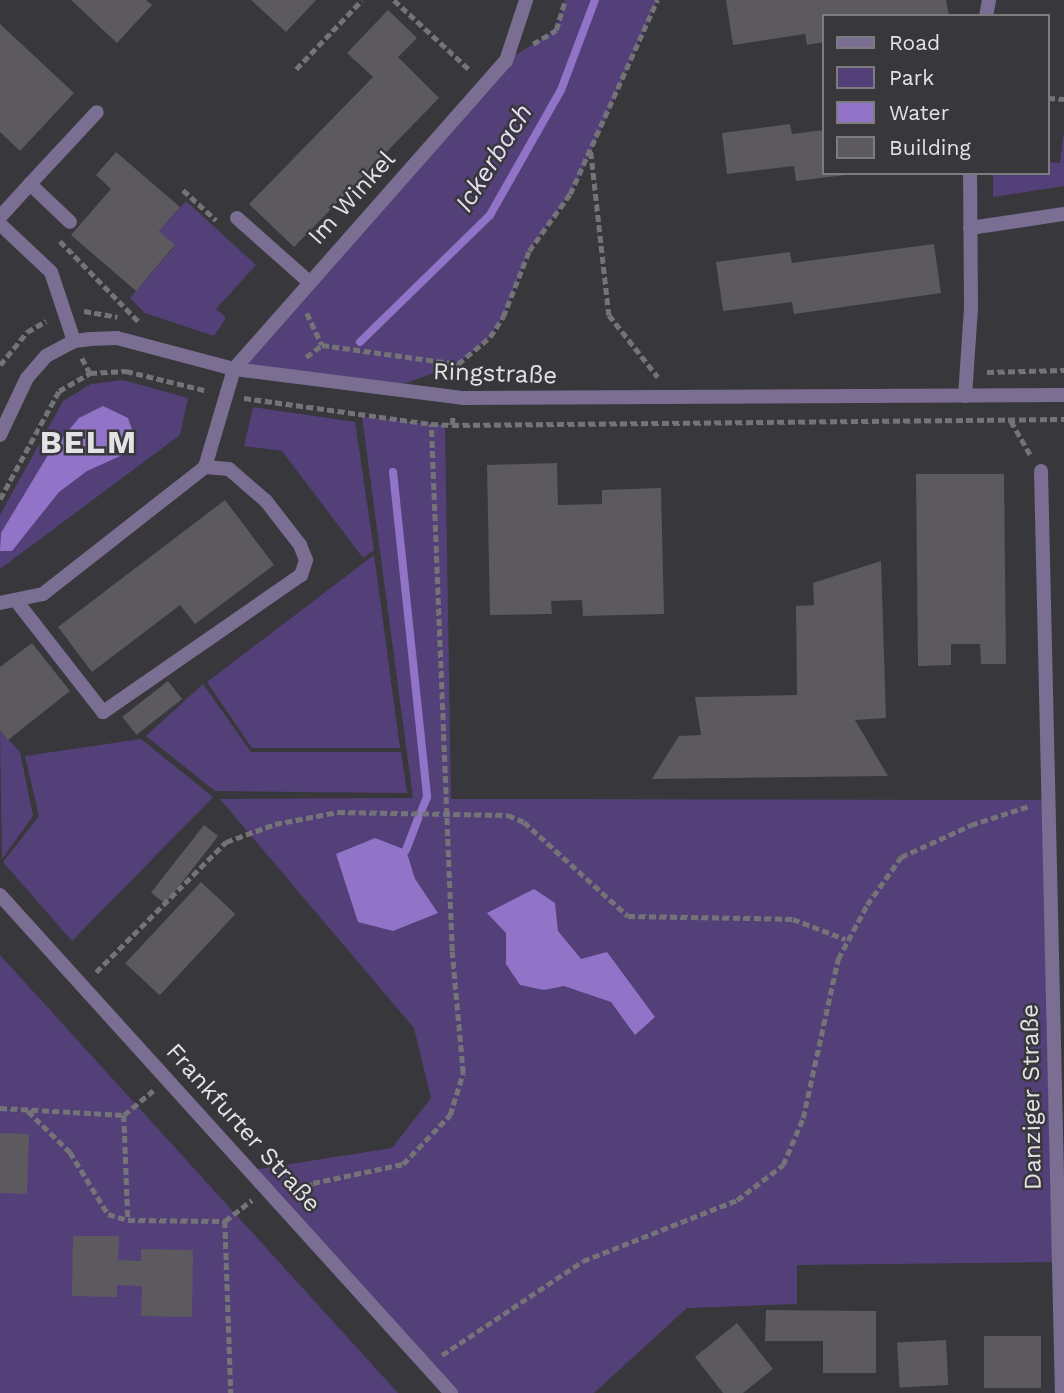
<!DOCTYPE html>
<html>
<head>
<meta charset="utf-8">
<style>
  body { margin:0 }
  #map { position:relative; width:1064px; height:1393px; overflow:hidden; background:#38373b; font-family:"Work Sans",sans-serif }
  div>[style] { position:absolute }
  [style*='--x'] { left:calc(var(--x)*1px); top:calc(var(--y)*1px); width:calc(var(--w)*1px); rotate:calc(var(--a)*1deg) }
  .green>* { inset:0; background:#544078 }
  .water>* { inset:0; background:#9174c7 }
  .stream>* { height:8px; margin:-4px; padding:0 4px; transform-origin:4px; border-radius:4px; background:#9174c7 }
  .building>* { inset:0; background:#5c5a5f; transform-origin:0 0 }
  .path>* { height:4.5px; margin-top:-2.25px; transform-origin:0; background:repeating-linear-gradient(90deg,#747377 0 7px,transparent 0 10.5px) }
  .service>* { height:14px; margin:-7px; padding:0 7px; transform-origin:7px; border-radius:7px; background:#7a6e93 }
  .pedestrian>* { height:14px; margin:-7px; padding:0 7px; transform-origin:7px; border-radius:7px; background:#7a6e93 }
  .minor>* { height:14px; margin:-7px; padding:0 7px; transform-origin:7px; border-radius:7px; background:#7a6e93 }
  span { translate:-50% -50%; white-space:nowrap; text-align:center; line-height:1.15; -webkit-text-stroke:5px #38373b; paint-order:stroke }
  .street-label { font-size:24px; color:#e3e3e6 }
  .water-label { font-size:26px; color:#e3ddf3; font-style:italic }
  .district-label { font-size:32px; color:#e3e3e6; font-weight:700; letter-spacing:2px }
  .legend { position:absolute; left:822px; top:14px; width:228px; height:161px; box-sizing:border-box; background:#38373b; border:2px solid #7c7c7f; margin:0; padding:9px 12px; list-style:none; font-size:21px; color:#e3e3e6 }
  .legend li { display:flex; align-items:center; gap:14px; height:35px }
  .legend b { width:35px; border:2px solid #7c7c7f }
</style>
</head>
<body>
<div id="map">
  <div class="green">
    <i style="clip-path:polygon(565px 0,657px 0,591px 152px,570px 194px,529px 251px,503px 317px,490px 337px,458px 364px,384px 391px,234px 369px,506px 61px,556px 30px)"></i>
    <i style="clip-path:polygon(1064px 131px,1064px 186px,993px 197px,993px 173px,1048px 173px,1048px 162px,1060px 163px)"></i>
    <i style="clip-path:polygon(186px 201px,256px 265px,216px 309px,226px 318px,214px 336px,145px 313px,130px 298px,175px 246px,159px 231px)"></i>
    <i style="clip-path:polygon(123px 380px,188px 398px,180px 435px,0 569px,0 515px,63px 401px,91px 384px)"></i>
    <i style="clip-path:polygon(253px 407px,355px 422px,374px 550px,363px 558px,282px 451px,244px 446px)"></i>
    <i style="clip-path:polygon(362px 417px,445px 425px,451px 799px,1048px 800px,1059px 1262px,797px 1265px,797px 1304px,687px 1308px,594px 1393px,451px 1393px,252px 1170px,392px 1148px,431px 1098px,414px 1028px,220px 799px,413px 798px)"></i>
    <i style="clip-path:polygon(374px 555px,400px 748px,252px 748px,207px 682px)"></i>
    <i style="clip-path:polygon(203px 684px,251px 752px,401px 752px,407px 793px,215px 791px,146px 736px)"></i>
    <i style="clip-path:polygon(0 730px,20px 752px,33px 816px,2px 859px)"></i>
    <i style="clip-path:polygon(141px 739px,213px 797px,72px 941px,3px 862px,39px 816px,25px 756px)"></i>
    <i style="clip-path:polygon(0 955px,398px 1393px,0 1393px)"></i>
  </div>
  <div class="water">
    <i style="clip-path:polygon(103px 406px,128px 418px,135px 438px,129px 452px,87px 471px,59px 492px,12px 551px,0 551px,1px 533px,48px 455px,79px 418px)"></i>
    <i style="clip-path:polygon(375px 838px,406px 850px,415px 879px,438px 913px,393px 931px,358px 922px,336px 854px)"></i>
    <i style="clip-path:polygon(534px 889px,555px 903px,558px 931px,581px 959px,607px 952px,655px 1017px,635px 1035px,611px 1002px,564px 986px,544px 990px,520px 985px,506px 964px,506px 933px,487px 913px)"></i>
  </div>
  <div class="stream">
    <i style="--x:360;--y:342;--w:182;--a:-44.3"></i>
    <i style="--x:490;--y:215;--w:144;--a:-60.4"></i>
    <i style="--x:561;--y:90;--w:96;--a:-69.3"></i>
    <i style="--x:393;--y:472;--w:327;--a:84"></i>
    <i style="--x:427;--y:797;--w:16;--a:112"></i>
    <i style="--x:406;--y:850;--w:34;--a:-69"></i>
  </div>
  <div class="building">
    <i style="clip-path:polygon(71px 0,146px 0,152px 5px,117px 43px)"></i>
    <i style="clip-path:polygon(251px 0,316px 0,286px 32px)"></i>
    <i style="clip-path:polygon(726px 0,946px 0,949px 16px,824px 16px,824px 42px,807px 45px,805px 34px,733px 45px)"></i>
    <i style="clip-path:polygon(388px 10px,417px 38px,398px 57px,439px 98px,294px 247px,249px 204px,373px 77px,347px 53px)"></i>
    <i style="clip-path:polygon(0 24px,74px 93px,20px 151px,0 132px)"></i>
    <i style="clip-path:polygon(790px 124px,792px 134px,824px 130px,824px 173px,845px 175px,796px 181px,794px 166px,727px 174px,722px 133px)"></i>
    <i style="clip-path:polygon(116px 152px,180px 207px,159px 231px,175px 245px,136px 291px,71px 235px,111px 189px,96px 175px)"></i>
    <i style="clip-path:polygon(934px 244px,941px 293px,794px 314px,792px 302px,723px 311px,716px 262px,790px 252px,792px 263px)"></i>
    <i style="clip-path:polygon(557px 463px,558px 505px,602px 504px,602px 490px,661px 488px,664px 614px,583px 616px,582px 600px,551px 601px,552px 614px,490px 615px,487px 465px)"></i>
    <i style="clip-path:polygon(916px 474px,1004px 474px,1006px 664px,981px 664px,980px 644px,951px 644px,951px 665px,918px 666px)"></i>
    <i style="clip-path:polygon(225px 500px,274px 565px,195px 624px,180px 605px,92px 672px,58px 627px)"></i>
    <i style="clip-path:polygon(881px 561px,886px 718px,855px 720px,888px 776px,652px 779px,679px 736px,701px 735px,695px 697px,797px 695px,796px 606px,814px 605px,813px 583px)"></i>
    <i style="clip-path:polygon(32px 643px,70px 691px,8px 740px,0 730px,0 667px)"></i>
    <i style="left:168px;top:681px;width:23px;height:58px;rotate:52deg"></i>
    <i style="left:204px;top:825px;width:18px;height:86px;rotate:38deg"></i>
    <i style="left:201px;top:882px;width:47px;height:111px;rotate:43deg"></i>
    <i style="left:0;top:1133px;width:29px;height:60px;rotate:2deg"></i>
    <i style="clip-path:polygon(73px 1236px,119px 1236px,118px 1260px,141px 1261px,141px 1249px,193px 1250px,192px 1317px,141px 1316px,142px 1286px,117px 1285px,117px 1297px,72px 1296px)"></i>
    <i style="clip-path:polygon(766px 1310px,876px 1311px,876px 1373px,823px 1373px,823px 1341px,765px 1341px)"></i>
    <i style="clip-path:polygon(737px 1323px,773px 1369px,743px 1393px,723px 1393px,695px 1357px)"></i>
    <i style="left:984px;top:1336px;width:57px;height:52px"></i>
    <i style="left:946px;top:1340px;width:45px;height:49px;rotate:87deg"></i>
  </div>
  <div class="path">
    <i style="--x:394;--y:0;--w:105;--a:42.7"></i>
    <i style="--x:533;--y:44;--w:27;--a:-31"></i>
    <i style="--x:556;--y:30;--w:31;--a:-73"></i>
    <i style="--x:296;--y:69;--w:95;--a:-46.3"></i>
    <i style="--x:1048;--y:98;--w:16;--a:4"></i>
    <i style="--x:591;--y:152;--w:164;--a:83.7"></i>
    <i style="--x:609;--y:315;--w:79;--a:51.7"></i>
    <i style="--x:183;--y:190;--w:45;--a:42.3"></i>
    <i style="--x:60;--y:241;--w:113;--a:45.7"></i>
    <i style="--x:84;--y:311;--w:34;--a:10"></i>
    <i style="--x:307;--y:313;--w:35;--a:65"></i>
    <i style="--x:322;--y:345;--w:137;--a:8"></i>
    <i style="--x:306;--y:357;--w:20;--a:-37"></i>
    <i style="--x:82;--y:358;--w:17;--a:62"></i>
    <i style="--x:0;--y:365;--w:43;--a:-50.7"></i>
    <i style="--x:27;--y:332;--w:22;--a:-30"></i>
    <i style="--x:987;--y:372;--w:77;--a:-1.5"></i>
    <i style="--x:456;--y:378;--w:14;--a:-82"></i>
    <i style="--x:458;--y:364;--w:42;--a:-40.2"></i>
    <i style="--x:490;--y:337;--w:24;--a:-57"></i>
    <i style="--x:503;--y:317;--w:71;--a:-68.5"></i>
    <i style="--x:529;--y:251;--w:70;--a:-54.3"></i>
    <i style="--x:570;--y:194;--w:213;--a:-65.8"></i>
    <i style="--x:244;--y:398;--w:190;--a:7.9"></i>
    <i style="--x:1011;--y:421;--w:39;--a:60"></i>
    <i style="--x:452;--y:425;--w:612;--a:-0.56"></i>
    <i style="--x:0;--y:499;--w:123;--a:-61.4"></i>
    <i style="--x:59;--y:391;--w:36;--a:-30"></i>
    <i style="--x:90;--y:373;--w:36;--a:-3"></i>
    <i style="--x:126;--y:371;--w:84;--a:13.7"></i>
    <i style="--x:96;--y:972;--w:184;--a:-45"></i>
    <i style="--x:226;--y:842;--w:52;--a:-20.2"></i>
    <i style="--x:275;--y:824;--w:64;--a:-10.8"></i>
    <i style="--x:338;--y:812;--w:170;--a:1"></i>
    <i style="--x:508;--y:815;--w:17;--a:24"></i>
    <i style="--x:524;--y:822;--w:140;--a:42.1"></i>
    <i style="--x:628;--y:916;--w:165;--a:1"></i>
    <i style="--x:793;--y:919;--w:56;--a:21"></i>
    <i style="--x:0;--y:1108;--w:124;--a:3.2"></i>
    <i style="--x:124;--y:1115;--w:105;--a:87.8"></i>
    <i style="--x:128;--y:1220;--w:97;--a:0.6"></i>
    <i style="--x:225;--y:1221;--w:172;--a:88"></i>
    <i style="--x:28;--y:1111;--w:59;--a:44.3"></i>
    <i style="--x:70;--y:1152;--w:73;--a:58.5"></i>
    <i style="--x:108;--y:1214;--w:21;--a:17"></i>
    <i style="--x:124;--y:1115;--w:38;--a:-40"></i>
    <i style="--x:297;--y:1193;--w:19;--a:-32"></i>
    <i style="--x:313;--y:1183;--w:92;--a:-11.9"></i>
    <i style="--x:403;--y:1164;--w:68;--a:-46.2"></i>
    <i style="--x:450;--y:1115;--w:44;--a:-72.8"></i>
    <i style="--x:463;--y:1073;--w:122;--a:-95.2"></i>
    <i style="--x:452;--y:951;--w:527;--a:-92.28"></i>
    <i style="--x:431;--y:424;--w:21;--a:3"></i>
    <i style="--x:452;--y:425;--w:10;--a:-84"></i>
    <i style="--x:225;--y:1221;--w:34;--a:-38"></i>
    <i style="--x:442;--y:1355;--w:169;--a:-33.7"></i>
    <i style="--x:583;--y:1261;--w:166;--a:-21.6"></i>
    <i style="--x:737;--y:1200;--w:58;--a:-37.3"></i>
    <i style="--x:783;--y:1165;--w:51;--a:-66.9"></i>
    <i style="--x:803;--y:1118;--w:163;--a:-77.6"></i>
    <i style="--x:838;--y:959;--w:61;--a:-61.8"></i>
    <i style="--x:867;--y:905;--w:59;--a:-54.7"></i>
    <i style="--x:901;--y:857;--w:77;--a:-24.6"></i>
    <i style="--x:971;--y:825;--w:61;--a:-18.1"></i>
  </div>
  <div class="service">
    <i style="--x:30;--y:184;--w:55;--a:43.5"></i>
    <i style="--x:237;--y:218;--w:95;--a:41.6"></i>
    <i style="--x:205;--y:467;--w:102;--a:-73.5"></i>
    <i style="--x:0;--y:603;--w:44;--a:-11.8"></i>
    <i style="--x:43;--y:594;--w:206;--a:-38.1"></i>
    <i style="--x:205;--y:467;--w:24;--a:5"></i>
    <i style="--x:229;--y:469;--w:49;--a:40.9"></i>
    <i style="--x:266;--y:501;--w:56;--a:52.3"></i>
    <i style="--x:300;--y:545;--w:16;--a:68"></i>
    <i style="--x:306;--y:560;--w:16;--a:108"></i>
    <i style="--x:301;--y:575;--w:241;--a:145.3"></i>
    <i style="--x:103;--y:712;--w:140;--a:-128"></i>
  </div>
  <div class="pedestrian">
    <i style="--x:30;--y:184;--w:98;--a:-47.1"></i>
  </div>
  <div class="minor">
    <i style="--x:986;--y:16;--w:16;--a:-79"></i>
    <i style="--x:0;--y:217;--w:45;--a:-47.7"></i>
    <i style="--x:0;--y:224;--w:70;--a:43.3"></i>
    <i style="--x:51;--y:272;--w:73;--a:71.6"></i>
    <i style="--x:970;--y:228;--w:95;--a:-8.5"></i>
    <i style="--x:234;--y:369;--w:411;--a:-48.6"></i>
    <i style="--x:506;--y:61;--w:64;--a:-71.8"></i>
    <i style="--x:965;--y:396;--w:88;--a:-86.1"></i>
    <i style="--x:971;--y:308;--w:135;--a:-90.4"></i>
    <i style="--x:0;--y:435;--w:63;--a:-64.7"></i>
    <i style="--x:27;--y:378;--w:29;--a:-49"></i>
    <i style="--x:46;--y:356;--w:32;--a:-28"></i>
    <i style="--x:74;--y:341;--w:17;--a:-7"></i>
    <i style="--x:91;--y:339;--w:26;--a:-2"></i>
    <i style="--x:117;--y:338;--w:121;--a:14.8"></i>
    <i style="--x:234;--y:369;--w:232;--a:7.2"></i>
    <i style="--x:464;--y:398;--w:600;--a:-0.29"></i>
    <i style="--x:1041;--y:471;--w:922;--a:88.7"></i>
    <i style="--x:0;--y:895;--w:672;--a:47.84"></i>
  </div>
  <div class="street-label">
    <span style="left:352px;top:198px;rotate:-48deg">Im Winkel</span>
    <span style="left:495px;top:374px;rotate:2deg">Ringstraße</span>
    <span style="left:1032px;top:1097px;rotate:-91deg">Danziger Straße</span>
    <span style="left:243px;top:1128px;rotate:48deg">Frankfurter Straße</span>
  </div>
  <div class="water-label">
    <span style="left:494px;top:158px;rotate:-58deg">Ickerbach</span>
  </div>
  <div class="district-label">
    <span style="left:89px;top:442px">BELM</span>
  </div>
  <ul class="legend">
  <li><b style="height:9px;background:#7a6e93"></b>Road</li>
  <li><b style="height:19px;background:#544078"></b>Park</li>
  <li><b style="height:19px;background:#9174c7"></b>Water</li>
  <li><b style="height:19px;background:#5c5a5f"></b>Building</li>
  </ul>
</div>
</body>
</html>
